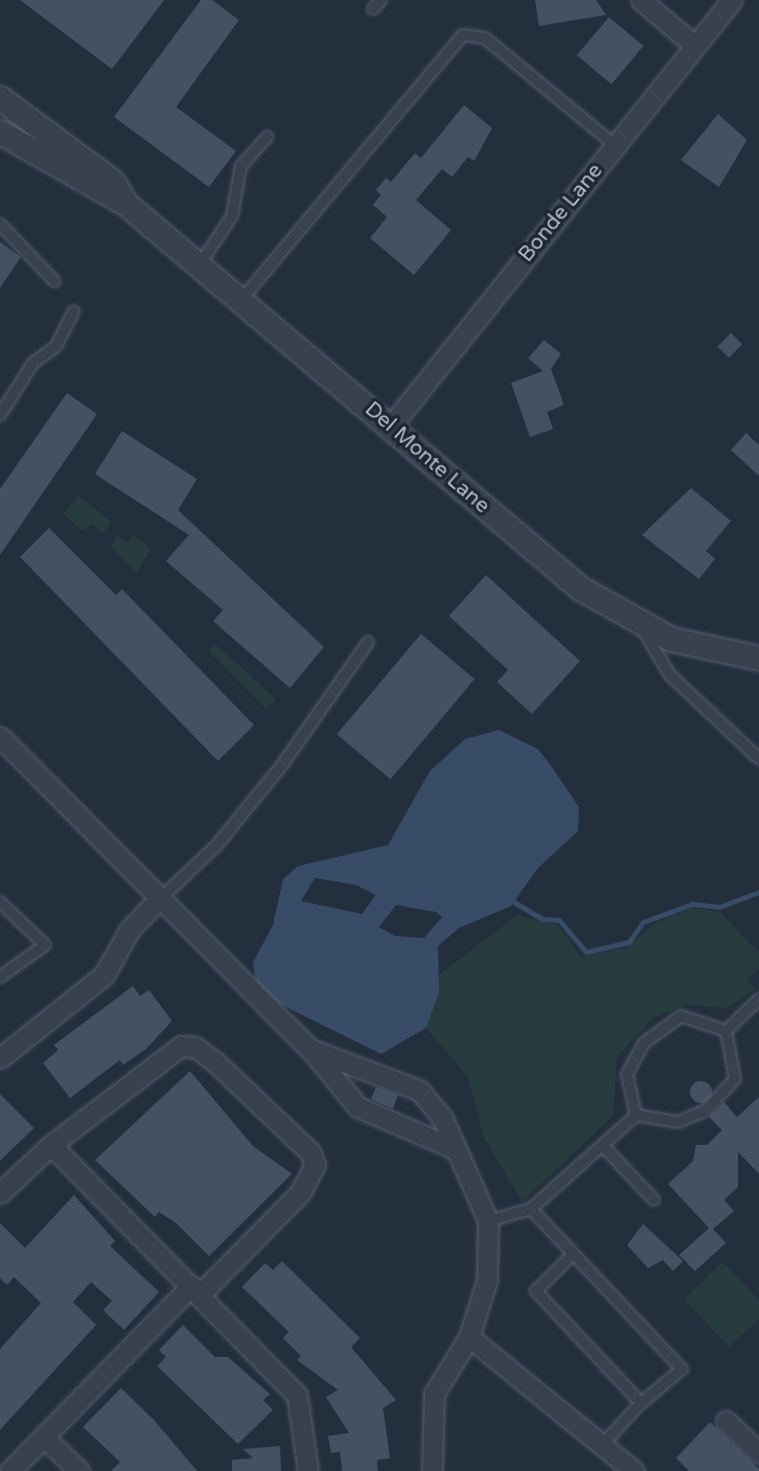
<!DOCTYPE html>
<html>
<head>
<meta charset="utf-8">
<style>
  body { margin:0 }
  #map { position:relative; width:759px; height:1471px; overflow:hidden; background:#242f3e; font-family:"Varela Round",sans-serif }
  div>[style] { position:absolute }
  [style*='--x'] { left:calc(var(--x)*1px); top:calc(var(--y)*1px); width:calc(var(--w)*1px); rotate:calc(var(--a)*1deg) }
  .green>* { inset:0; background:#263c3f }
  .water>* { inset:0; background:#394c67 }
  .stream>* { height:5px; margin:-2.5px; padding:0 2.5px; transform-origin:2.5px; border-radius:2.5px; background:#394c67 }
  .building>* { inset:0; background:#455162; transform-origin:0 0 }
  .round { border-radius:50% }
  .roads { filter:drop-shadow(0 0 2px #565f6c) drop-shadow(0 0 2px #565f6c) }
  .service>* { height:10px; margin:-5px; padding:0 5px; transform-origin:5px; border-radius:5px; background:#38414e }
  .minor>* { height:19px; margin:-9.5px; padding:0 9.5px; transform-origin:9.5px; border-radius:9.5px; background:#38414e }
  .tertiary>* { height:23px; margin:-11.5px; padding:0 11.5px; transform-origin:11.5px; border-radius:11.5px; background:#38414e }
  span { translate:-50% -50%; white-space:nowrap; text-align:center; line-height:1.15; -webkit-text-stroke:7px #1d2633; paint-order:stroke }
  .street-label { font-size:21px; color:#b4bcc9 }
</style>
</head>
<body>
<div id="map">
  <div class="green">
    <i style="clip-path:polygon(78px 496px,112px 522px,103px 533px,91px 524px,83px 531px,63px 514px)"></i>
    <i style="clip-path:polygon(117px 535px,127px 542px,133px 535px,151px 549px,136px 573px,111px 547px)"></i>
    <i style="clip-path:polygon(215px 644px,276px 699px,266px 709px,209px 651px)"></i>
    <i style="clip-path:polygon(691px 908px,719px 911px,759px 953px,759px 967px,747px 979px,755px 990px,727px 1008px,685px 1005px,653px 1018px,617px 1057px,613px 1116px,522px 1202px,484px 1138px,468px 1077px,426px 1028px,439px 975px,517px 915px,559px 926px,580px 957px,627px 947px,657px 922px)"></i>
    <i style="clip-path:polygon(723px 1262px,759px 1300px,759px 1319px,729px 1347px,684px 1299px)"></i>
  </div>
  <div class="water">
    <i style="clip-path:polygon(evenodd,499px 730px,538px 749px,549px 763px,579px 807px,578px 831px,538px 868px,511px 906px,459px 928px,438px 946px,439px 993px,426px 1028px,381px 1054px,276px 1002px,256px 982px,253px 962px,273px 925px,283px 879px,298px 866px,388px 845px,430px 771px,465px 739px,499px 730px,315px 878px,356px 885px,376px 895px,362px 914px,301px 901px,315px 878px,499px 730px,396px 905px,436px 912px,442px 917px,424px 938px,395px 936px,379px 927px,396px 905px)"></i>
  </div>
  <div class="stream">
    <i style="--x:514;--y:902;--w:33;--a:31"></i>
    <i style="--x:542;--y:919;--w:17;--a:3"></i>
    <i style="--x:559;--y:920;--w:42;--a:49.8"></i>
    <i style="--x:586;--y:952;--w:44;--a:-13.1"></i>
    <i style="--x:629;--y:942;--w:24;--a:-55"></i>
    <i style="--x:643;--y:922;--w:32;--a:-20"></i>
    <i style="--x:673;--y:911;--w:20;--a:-20"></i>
    <i style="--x:692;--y:904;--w:27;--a:6"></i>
    <i style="--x:719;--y:907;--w:43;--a:-20.6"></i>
  </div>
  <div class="building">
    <i style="clip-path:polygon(20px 0,164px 0,112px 69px)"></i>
    <i style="clip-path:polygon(201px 0,212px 0,239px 20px,176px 107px,236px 151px,209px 187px,114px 117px)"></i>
    <i style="clip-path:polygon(535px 0,596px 0,606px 15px,539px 26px)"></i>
    <i style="left:609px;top:17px;width:45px;height:50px;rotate:40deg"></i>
    <i style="clip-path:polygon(464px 105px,492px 128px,474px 161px,468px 157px,452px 177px,442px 169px,416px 200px,451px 230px,414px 275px,370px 238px,387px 217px,373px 205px,381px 195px,376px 190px,386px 178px,391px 182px,415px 153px,421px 158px)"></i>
    <i style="clip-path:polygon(718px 114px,747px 140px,719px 187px,681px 160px)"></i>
    <i style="clip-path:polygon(0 242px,21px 257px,0 288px)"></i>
    <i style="left:731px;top:333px;width:16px;height:19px;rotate:45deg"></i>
    <i style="clip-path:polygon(544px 340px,561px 354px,551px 369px,564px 405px,547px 412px,553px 429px,530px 437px,511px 383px,543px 371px,528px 358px)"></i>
    <i style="clip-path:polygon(67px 393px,97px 414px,0 555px,0 489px)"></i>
    <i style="clip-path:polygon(122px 431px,197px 479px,178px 510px,324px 647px,290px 688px,213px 621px,223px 610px,166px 561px,189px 535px,95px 474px)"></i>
    <i style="clip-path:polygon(746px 433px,759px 445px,759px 476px,731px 450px)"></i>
    <i style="clip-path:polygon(691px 488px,731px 521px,706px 551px,715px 559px,699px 579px,642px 535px)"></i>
    <i style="clip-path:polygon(49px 528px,116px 595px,122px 589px,254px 725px,218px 761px,20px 557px)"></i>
    <i style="clip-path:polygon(486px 575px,580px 661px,532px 714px,497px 682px,508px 670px,449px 616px)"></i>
    <i style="left:421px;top:634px;width:70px;height:131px;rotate:40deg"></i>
    <i style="clip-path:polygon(133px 986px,140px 996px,149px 990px,172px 1021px,146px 1049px,123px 1065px,120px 1060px,70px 1098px,43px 1063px,58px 1050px,54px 1045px)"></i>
    <i style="clip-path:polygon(190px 1071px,253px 1146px,292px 1174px,209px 1256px,176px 1223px,159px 1212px,155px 1217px,95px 1160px)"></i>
    <i class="round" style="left:690px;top:1081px;width:22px;height:22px"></i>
    <i style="clip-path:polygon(376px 1087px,398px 1095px,393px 1109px,371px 1099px)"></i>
    <i style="clip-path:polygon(0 1094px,34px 1128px,0 1161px)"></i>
    <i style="clip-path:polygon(759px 1097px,759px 1174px,738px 1152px,738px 1187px,724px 1200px,734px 1211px,713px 1229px,726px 1243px,695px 1271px,679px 1255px,709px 1228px,668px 1184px,693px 1161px,696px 1145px,707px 1145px,722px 1130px,709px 1117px,724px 1102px,737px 1117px)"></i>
    <i style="clip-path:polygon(74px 1195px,115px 1241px,110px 1246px,159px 1292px,124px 1330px,103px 1310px,112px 1301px,91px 1282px,73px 1302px,96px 1325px,0 1430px,0 1349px,41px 1303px,14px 1277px,7px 1285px,0 1278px,0 1223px,25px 1248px)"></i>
    <i style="clip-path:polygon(643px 1224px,683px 1261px,673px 1271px,663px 1260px,648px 1268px,627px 1245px)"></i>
    <i style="clip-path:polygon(282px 1261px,360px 1338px,351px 1347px,396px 1400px,383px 1408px,390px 1458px,377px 1460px,378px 1471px,342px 1471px,340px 1452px,331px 1453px,328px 1436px,349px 1433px,326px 1397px,338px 1390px,297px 1360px,301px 1356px,283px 1338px,289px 1332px,242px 1287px,265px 1263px,273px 1270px)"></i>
    <i style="clip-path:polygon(183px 1325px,215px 1357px,228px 1357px,270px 1394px,263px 1400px,273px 1410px,238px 1444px,157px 1366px,166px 1357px,159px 1350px)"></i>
    <i style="clip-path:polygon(121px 1388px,154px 1420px,197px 1471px,111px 1471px,120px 1462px,83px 1427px)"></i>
    <i style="clip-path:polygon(710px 1422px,759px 1469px,759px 1471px,689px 1471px,676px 1458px)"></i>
    <i style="clip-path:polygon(280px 1446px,281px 1471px,232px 1471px,232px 1460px,253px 1458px,243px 1449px)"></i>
  </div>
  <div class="roads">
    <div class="service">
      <i style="--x:373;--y:9;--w:12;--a:-48"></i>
      <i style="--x:0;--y:224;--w:79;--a:46.5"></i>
      <i style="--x:200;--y:264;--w:58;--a:-56.3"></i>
      <i style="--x:232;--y:216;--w:51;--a:-79.8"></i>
      <i style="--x:241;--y:166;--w:39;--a:-48"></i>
      <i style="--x:242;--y:299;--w:344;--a:-50.1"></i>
      <i style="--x:463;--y:35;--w:22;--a:8"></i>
      <i style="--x:485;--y:38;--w:168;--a:39.5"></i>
      <i style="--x:0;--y:415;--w:62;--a:-57.6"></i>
      <i style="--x:33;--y:363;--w:29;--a:-36"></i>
      <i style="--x:56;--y:346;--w:39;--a:-63"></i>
      <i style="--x:643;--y:630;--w:52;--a:59"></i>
      <i style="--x:670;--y:675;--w:122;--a:43.3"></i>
      <i style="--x:158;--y:901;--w:81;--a:-43.5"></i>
      <i style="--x:217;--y:845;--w:103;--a:-50.9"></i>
      <i style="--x:282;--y:765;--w:150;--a:-55"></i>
      <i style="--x:0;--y:902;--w:62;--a:43.7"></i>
      <i style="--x:45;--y:945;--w:55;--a:144.6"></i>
      <i style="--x:636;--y:1115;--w:42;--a:-102.4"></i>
      <i style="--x:627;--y:1074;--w:35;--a:-61"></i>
      <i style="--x:644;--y:1043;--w:46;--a:-36.1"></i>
      <i style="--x:681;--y:1016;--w:47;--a:18.4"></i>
      <i style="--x:603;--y:1146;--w:74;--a:46.6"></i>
      <i style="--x:531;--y:1209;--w:220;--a:46.7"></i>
      <i style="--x:682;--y:1369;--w:53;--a:140.3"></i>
      <i style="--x:641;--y:1403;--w:154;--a:-133.2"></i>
      <i style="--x:536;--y:1291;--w:52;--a:-45"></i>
      <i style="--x:488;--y:1221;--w:45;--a:-15.6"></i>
      <i style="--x:531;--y:1209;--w:141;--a:-41.8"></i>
      <i style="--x:636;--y:1115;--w:43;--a:9.5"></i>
      <i style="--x:678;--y:1122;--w:30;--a:-23"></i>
      <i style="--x:706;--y:1110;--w:42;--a:-46.9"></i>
      <i style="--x:735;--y:1079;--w:49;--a:-100.6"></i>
      <i style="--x:726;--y:1031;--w:46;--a:-44.1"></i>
      <i style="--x:603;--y:1444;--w:56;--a:-47.2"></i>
    </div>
    <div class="minor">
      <i style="--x:641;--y:0;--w:71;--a:40.4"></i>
      <i style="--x:390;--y:427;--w:547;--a:-51.31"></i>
      <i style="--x:0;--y:737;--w:441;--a:45.2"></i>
      <i style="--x:311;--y:1050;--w:74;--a:50.5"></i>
      <i style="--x:358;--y:1107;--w:106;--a:23.4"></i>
      <i style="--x:315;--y:1051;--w:111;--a:20.6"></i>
      <i style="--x:419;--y:1090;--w:35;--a:50"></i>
      <i style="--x:442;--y:1117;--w:114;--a:66.1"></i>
      <i style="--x:488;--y:1221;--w:59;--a:91"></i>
      <i style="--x:487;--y:1280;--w:60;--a:107.5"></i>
      <i style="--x:469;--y:1337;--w:67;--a:121.6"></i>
      <i style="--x:434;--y:1394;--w:77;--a:91.5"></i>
      <i style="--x:0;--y:1058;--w:133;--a:-38.6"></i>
      <i style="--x:104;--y:975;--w:53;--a:-60.5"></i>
      <i style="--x:130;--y:929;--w:39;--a:-46"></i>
      <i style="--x:0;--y:1193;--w:70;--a:-43.3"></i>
      <i style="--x:200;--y:1294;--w:142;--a:-45.3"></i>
      <i style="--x:300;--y:1193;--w:32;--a:-62"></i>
      <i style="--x:315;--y:1165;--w:14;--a:-111"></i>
      <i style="--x:310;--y:1152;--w:131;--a:-136.5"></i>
      <i style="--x:215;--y:1062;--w:25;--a:-143"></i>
      <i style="--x:195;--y:1047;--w:14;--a:-176"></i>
      <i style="--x:181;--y:1046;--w:163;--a:142.7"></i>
      <i style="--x:51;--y:1145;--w:351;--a:45.5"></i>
      <i style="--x:297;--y:1395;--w:77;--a:81.8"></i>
      <i style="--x:469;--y:1337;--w:213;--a:39.1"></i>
      <i style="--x:726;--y:1421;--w:46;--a:44.1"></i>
      <i style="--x:44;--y:1437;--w:49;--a:44.2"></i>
      <i style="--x:10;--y:1471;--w:259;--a:-45.6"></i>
    </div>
    <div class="tertiary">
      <i style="--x:0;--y:98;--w:141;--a:36.6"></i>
      <i style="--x:113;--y:182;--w:24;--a:60"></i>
      <i style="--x:0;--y:132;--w:144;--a:29.6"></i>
      <i style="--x:125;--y:203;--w:596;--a:40.24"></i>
      <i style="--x:580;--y:588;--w:104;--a:29.3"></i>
      <i style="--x:671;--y:639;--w:90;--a:12.2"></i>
    </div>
  </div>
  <div class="street-label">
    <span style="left:561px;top:213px;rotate:-51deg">Bonde Lane</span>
    <span style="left:427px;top:458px;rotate:41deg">Del Monte Lane</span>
  </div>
</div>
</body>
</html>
